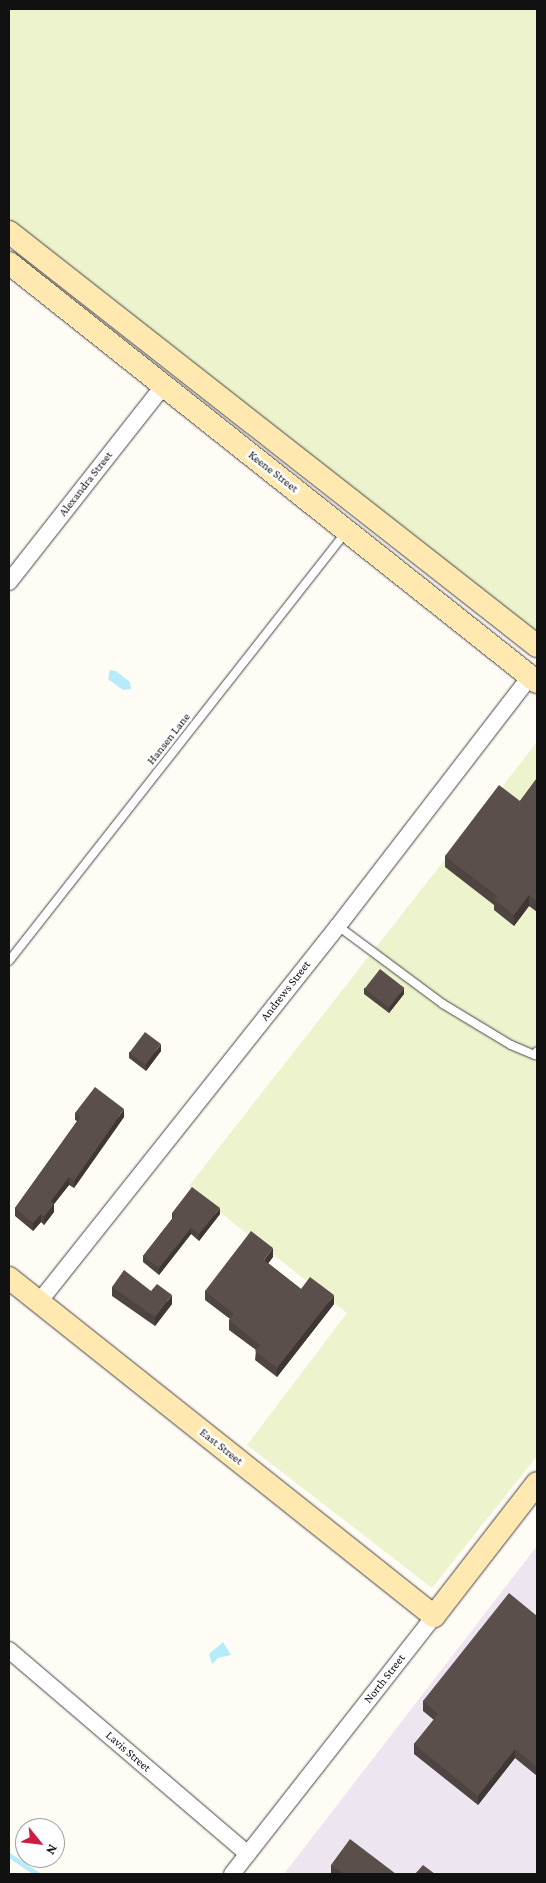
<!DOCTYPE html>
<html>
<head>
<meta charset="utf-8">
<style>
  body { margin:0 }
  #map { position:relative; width:546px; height:1883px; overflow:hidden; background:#fffbf5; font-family:"Crimson Pro",serif }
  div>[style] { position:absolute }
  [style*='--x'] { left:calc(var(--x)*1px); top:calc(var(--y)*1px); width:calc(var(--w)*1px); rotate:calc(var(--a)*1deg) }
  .industrial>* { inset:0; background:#ede5ef }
  .pitch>* { inset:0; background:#edf4cd }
  .water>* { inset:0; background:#b6ecfa }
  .stream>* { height:5px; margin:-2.5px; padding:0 2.5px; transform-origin:2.5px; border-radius:2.5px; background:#b6ecfa }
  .roads { filter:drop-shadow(0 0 1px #444) drop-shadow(0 0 1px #444) }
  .lane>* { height:8px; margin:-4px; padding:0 4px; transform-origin:4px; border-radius:4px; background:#fff }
  .street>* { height:16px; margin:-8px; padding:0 8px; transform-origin:8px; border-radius:8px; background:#fff }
  .secondary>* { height:22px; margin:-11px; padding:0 11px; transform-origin:11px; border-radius:11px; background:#ffe9b0 }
  .wall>* { inset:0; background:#4e4441 }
  .shaded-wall>* { inset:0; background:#403735 }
  .building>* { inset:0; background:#5b4f4c; transform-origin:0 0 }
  span { translate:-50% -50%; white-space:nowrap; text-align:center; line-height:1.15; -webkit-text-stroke:5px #fff; paint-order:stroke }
  .street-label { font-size:12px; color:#111 }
  .frame { position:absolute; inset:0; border:10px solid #111; pointer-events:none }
  .north { position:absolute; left:15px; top:1818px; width:50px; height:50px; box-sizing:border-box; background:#fff; border:1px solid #a0a0a0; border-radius:50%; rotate:119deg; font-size:14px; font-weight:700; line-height:20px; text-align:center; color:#111 }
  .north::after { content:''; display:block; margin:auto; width:18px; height:22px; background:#cc1e43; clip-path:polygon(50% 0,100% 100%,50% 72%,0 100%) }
</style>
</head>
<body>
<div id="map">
  <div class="industrial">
    <i style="clip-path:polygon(537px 1546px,537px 1874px,284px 1874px)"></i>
  </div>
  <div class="pitch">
    <i style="clip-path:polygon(9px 9px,537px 9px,537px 634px,9px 220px)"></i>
    <i style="clip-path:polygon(537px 742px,537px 1456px,432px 1588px,247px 1445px,347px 1313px,188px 1187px)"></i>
  </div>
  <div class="water">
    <i style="clip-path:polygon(110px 670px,116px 671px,130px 682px,131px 689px,123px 690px,108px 679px)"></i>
    <i style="clip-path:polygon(223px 1642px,231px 1655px,218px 1658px,212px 1664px,209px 1654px)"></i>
  </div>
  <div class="stream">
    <i style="--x:9;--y:1855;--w:34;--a:34"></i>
  </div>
  <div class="roads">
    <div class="lane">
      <i style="--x:338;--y:926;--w:131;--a:36.6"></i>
      <i style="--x:443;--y:1004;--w:79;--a:31.1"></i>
      <i style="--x:511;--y:1045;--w:26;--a:23"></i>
      <i style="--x:535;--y:1055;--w:4;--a:-63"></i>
      <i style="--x:9;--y:961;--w:546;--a:-51.85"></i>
    </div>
    <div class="street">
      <i style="--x:9;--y:582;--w:251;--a:-51.8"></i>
      <i style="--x:39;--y:1302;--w:480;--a:-51.5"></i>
      <i style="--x:338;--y:926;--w:314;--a:-52.4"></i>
      <i style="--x:9;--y:1650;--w:314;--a:40.5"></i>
      <i style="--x:232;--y:1874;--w:328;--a:-51.9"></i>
    </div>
    <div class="secondary">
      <i style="--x:9;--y:232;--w:671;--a:38.1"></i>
      <i style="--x:9;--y:263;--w:674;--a:38.43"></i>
      <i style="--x:9;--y:1278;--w:543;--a:38.5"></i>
      <i style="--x:434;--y:1616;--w:168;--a:-52.2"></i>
    </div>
  </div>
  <div class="wall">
    <i style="clip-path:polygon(537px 778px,537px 912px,529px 906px,514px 926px,494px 910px,494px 905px,445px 867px,445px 856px,520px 801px)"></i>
    <i style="clip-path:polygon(364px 988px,404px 994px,389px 1013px,364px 994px)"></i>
    <i style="clip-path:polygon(161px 1051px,146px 1071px,129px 1058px,129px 1052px)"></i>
    <i style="clip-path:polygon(75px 1113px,124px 1117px,74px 1188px,69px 1185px,54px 1204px,54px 1212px,44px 1225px,41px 1222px,33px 1231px,15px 1216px,15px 1208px,77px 1121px,75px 1120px)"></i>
    <i style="clip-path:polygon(172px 1213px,220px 1214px,199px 1241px,191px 1234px,159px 1275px,143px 1262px,143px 1256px,172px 1219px)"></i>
    <i style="clip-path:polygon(273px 1257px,268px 1263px,301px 1289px,334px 1304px,277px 1377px,255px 1360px,256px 1350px,229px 1330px,229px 1320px,230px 1319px,205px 1300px,205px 1291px)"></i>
    <i style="clip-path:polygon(112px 1287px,151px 1291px,172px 1304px,155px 1326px,112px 1296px)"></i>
    <i style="clip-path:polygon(537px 1616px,537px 1776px,515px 1758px,478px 1805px,414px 1754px,414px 1744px,434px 1720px,423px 1711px,423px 1701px)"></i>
    <i style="clip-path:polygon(331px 1865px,396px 1874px,333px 1874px,331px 1873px)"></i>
  </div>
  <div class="shaded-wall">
    <i style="clip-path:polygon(529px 895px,529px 906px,514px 926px,514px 915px)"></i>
    <i style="clip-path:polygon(404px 988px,404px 994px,389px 1013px,389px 1007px)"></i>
    <i style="clip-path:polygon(161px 1044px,161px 1051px,146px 1071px,146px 1064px)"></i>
    <i style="clip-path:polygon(124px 1109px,124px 1117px,74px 1188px,74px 1181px)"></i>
    <i style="clip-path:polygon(69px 1177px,69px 1185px,54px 1204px,54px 1212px,44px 1225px,44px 1217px,51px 1201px)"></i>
    <i style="clip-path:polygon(220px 1208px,220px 1214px,199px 1241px,199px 1234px)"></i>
    <i style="clip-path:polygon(41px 1214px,41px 1222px,33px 1231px,33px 1223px)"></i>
    <i style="clip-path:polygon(191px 1228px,191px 1234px,159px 1275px,159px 1268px)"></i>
    <i style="clip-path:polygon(273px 1248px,273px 1257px,264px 1269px,264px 1260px)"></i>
    <i style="clip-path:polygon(172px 1295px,172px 1304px,155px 1326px,155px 1317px)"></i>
    <i style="clip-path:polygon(334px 1295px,334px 1304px,277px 1377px,277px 1368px)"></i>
    <i style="clip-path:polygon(515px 1749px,515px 1758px,478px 1805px,478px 1796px)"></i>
  </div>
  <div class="building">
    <i style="clip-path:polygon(537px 778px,537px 901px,529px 895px,514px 915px,494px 899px,497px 896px,445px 856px,499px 785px,520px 801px)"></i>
    <i style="left:380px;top:969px;width:31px;height:25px;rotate:38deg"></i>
    <i style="left:145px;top:1032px;width:20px;height:26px;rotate:37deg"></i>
    <i style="clip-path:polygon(95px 1087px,124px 1109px,74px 1181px,69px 1177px,51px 1201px,54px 1204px,44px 1217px,41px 1214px,33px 1223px,15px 1208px,81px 1117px,75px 1113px)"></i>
    <i style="clip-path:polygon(192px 1187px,220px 1208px,199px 1234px,191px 1228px,159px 1268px,143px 1256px,175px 1215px,172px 1213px)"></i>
    <i style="clip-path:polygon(251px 1231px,273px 1248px,264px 1260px,301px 1289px,310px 1277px,334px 1295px,277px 1368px,255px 1351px,260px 1345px,229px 1320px,234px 1314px,205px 1291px)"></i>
    <i style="clip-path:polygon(124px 1270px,151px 1291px,157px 1284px,172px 1295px,155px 1317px,112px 1287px)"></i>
    <i style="clip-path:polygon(509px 1593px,537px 1616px,537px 1767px,515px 1749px,478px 1796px,414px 1744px,438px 1714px,423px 1701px)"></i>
    <i style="clip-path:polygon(350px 1839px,396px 1874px,344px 1874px,331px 1865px)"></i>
    <i style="clip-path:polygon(423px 1865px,435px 1874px,415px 1874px)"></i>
  </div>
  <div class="street-label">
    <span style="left:273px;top:472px;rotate:38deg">Keene Street</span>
    <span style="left:86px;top:484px;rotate:-52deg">Alexandra Street</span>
    <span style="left:169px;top:739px;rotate:-52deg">Hansen Lane</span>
    <span style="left:286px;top:991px;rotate:-52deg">Andrews Street</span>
    <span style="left:221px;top:1447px;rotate:38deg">East Street</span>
    <span style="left:385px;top:1679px;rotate:-52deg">North Street</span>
    <span style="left:128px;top:1752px;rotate:41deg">Lavis Street</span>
  </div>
  <div class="frame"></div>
  <div class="north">N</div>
</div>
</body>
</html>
